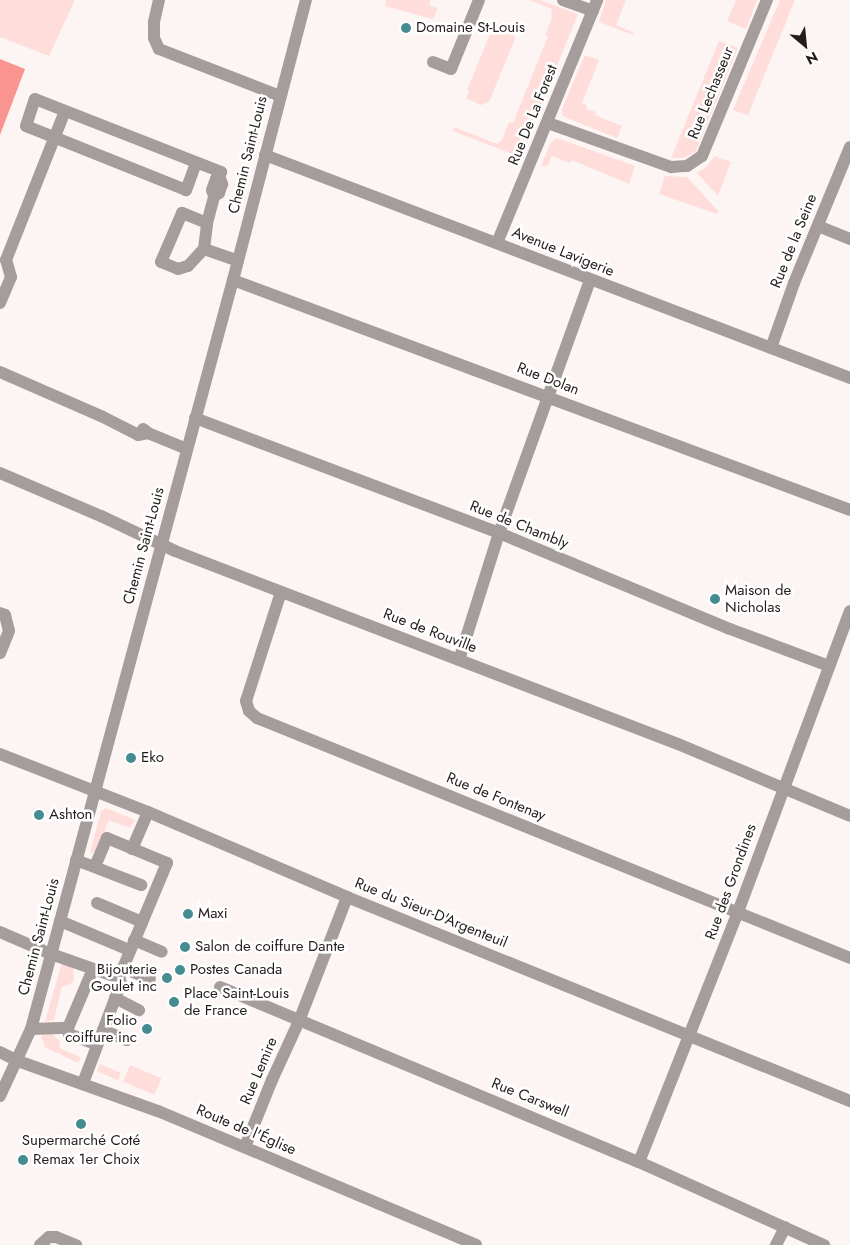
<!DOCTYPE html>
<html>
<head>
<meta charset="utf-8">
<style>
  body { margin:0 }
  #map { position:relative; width:850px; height:1245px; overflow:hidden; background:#fdf5f4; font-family:Jost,sans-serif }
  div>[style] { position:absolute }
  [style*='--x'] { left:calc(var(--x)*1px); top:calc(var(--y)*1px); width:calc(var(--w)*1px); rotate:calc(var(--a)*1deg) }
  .green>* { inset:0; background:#feddda; transform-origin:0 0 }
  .forest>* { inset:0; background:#f99490 }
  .path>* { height:2px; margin-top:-1px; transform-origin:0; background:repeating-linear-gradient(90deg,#bab2b2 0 4px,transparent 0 8px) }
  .minor>* { height:12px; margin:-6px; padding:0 6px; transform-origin:6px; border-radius:6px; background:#a59c9c }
  .dots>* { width:14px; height:14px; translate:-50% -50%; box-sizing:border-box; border:2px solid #fff; border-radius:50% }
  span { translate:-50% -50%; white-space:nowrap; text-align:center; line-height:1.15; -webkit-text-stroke:5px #fff; paint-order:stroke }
  .poi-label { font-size:15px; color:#241c1c }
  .left { translate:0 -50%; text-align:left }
  .right { translate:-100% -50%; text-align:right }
  .street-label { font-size:15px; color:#241c1c }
  .north { position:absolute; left:780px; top:20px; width:50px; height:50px; -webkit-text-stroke:4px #fff; paint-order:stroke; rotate:152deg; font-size:14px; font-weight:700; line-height:20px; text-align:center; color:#241c1c }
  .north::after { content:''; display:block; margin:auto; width:18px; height:22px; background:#241c1c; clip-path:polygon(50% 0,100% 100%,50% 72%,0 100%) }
</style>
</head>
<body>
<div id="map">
  <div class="green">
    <i style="clip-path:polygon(0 0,75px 0,49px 56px,0 37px)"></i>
    <i style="clip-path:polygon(386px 0,431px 0,429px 5px,438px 8px,433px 19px,385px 6px)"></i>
    <i style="clip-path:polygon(529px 0,540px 0,578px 14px,520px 157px,453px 131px,454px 127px,497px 144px,502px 140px,509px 122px,513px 123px,548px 36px,545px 35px,553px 16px,551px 15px,552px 9px)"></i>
    <i style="clip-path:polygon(606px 0,626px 0,616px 25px,634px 33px,633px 35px,599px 22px)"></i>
    <i style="clip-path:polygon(736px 0,757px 0,746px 29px,727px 21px)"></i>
    <i style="clip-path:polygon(780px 0,795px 0,748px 115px,733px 110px)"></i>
    <i style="clip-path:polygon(501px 22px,512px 28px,515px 39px,489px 102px,481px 105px,466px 98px,469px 91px,467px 90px,493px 27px,497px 29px)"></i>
    <i style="clip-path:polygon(719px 41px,738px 48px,696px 151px,684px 158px,671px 158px)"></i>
    <i style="clip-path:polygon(585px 55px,599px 60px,582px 103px,587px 105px,586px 109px,596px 112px,595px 115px,622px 126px,617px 138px,567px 118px,562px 115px,562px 109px)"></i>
    <i style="clip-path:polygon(557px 138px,635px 166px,629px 184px,572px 160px,570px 163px,552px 156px,547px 166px,541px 166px,551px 142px)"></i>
    <i style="clip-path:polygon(715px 156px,731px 162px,718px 196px,697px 173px,706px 167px)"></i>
    <i style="clip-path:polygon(665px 176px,687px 177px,718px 211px,717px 214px,659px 194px)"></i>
    <i style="clip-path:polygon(106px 808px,135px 820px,130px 828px,109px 820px,96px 852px,90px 853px,101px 811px)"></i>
    <i style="clip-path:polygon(62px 962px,73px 966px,74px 980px,69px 985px,62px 986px,54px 1020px,45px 1022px)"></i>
    <i style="clip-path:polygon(52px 1033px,60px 1042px,59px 1048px,81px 1057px,78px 1063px,45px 1047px,41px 1036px)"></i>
    <i style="left:100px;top:1064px;width:23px;height:8px;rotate:23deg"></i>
    <i style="left:130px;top:1065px;width:34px;height:18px;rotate:23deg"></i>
  </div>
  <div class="forest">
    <i style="clip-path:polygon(0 59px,25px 69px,0 135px)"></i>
  </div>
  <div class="path">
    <i style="--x:54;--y:1142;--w:4;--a:14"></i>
  </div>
  <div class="minor">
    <i style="--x:159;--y:0;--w:23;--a:103"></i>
    <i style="--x:154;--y:22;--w:16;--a:90"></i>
    <i style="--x:154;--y:38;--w:12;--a:66"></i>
    <i style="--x:159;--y:49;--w:130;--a:21.2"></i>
    <i style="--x:563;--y:0;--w:32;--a:20"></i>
    <i style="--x:433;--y:62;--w:19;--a:21"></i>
    <i style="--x:451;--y:69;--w:74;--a:-67.9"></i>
    <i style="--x:548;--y:123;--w:131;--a:19.7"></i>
    <i style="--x:671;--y:167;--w:16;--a:-4"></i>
    <i style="--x:687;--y:166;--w:18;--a:-34"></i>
    <i style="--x:702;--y:156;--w:169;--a:-67.4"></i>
    <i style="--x:265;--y:155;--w:626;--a:20.87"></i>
    <i style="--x:196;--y:163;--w:29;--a:110"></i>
    <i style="--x:186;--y:190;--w:172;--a:-158.2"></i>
    <i style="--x:26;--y:126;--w:28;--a:-72"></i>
    <i style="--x:35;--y:99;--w:200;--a:21.4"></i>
    <i style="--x:221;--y:172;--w:4;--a:117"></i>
    <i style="--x:207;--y:223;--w:27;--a:-158"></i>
    <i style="--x:182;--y:213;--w:53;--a:113.2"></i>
    <i style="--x:161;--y:262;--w:18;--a:22"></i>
    <i style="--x:178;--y:269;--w:10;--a:-17"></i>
    <i style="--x:188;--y:266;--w:23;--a:-47"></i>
    <i style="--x:204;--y:249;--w:26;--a:-83"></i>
    <i style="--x:207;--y:223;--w:28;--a:-75"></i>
    <i style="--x:214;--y:196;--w:6;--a:-108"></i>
    <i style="--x:212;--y:190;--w:12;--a:-70"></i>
    <i style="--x:216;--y:179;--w:4;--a:-45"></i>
    <i style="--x:219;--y:176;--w:9;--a:69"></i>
    <i style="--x:222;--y:184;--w:9;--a:108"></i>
    <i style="--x:219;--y:193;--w:6;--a:149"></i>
    <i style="--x:818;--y:226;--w:35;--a:22"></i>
    <i style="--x:497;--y:243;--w:263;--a:-67.6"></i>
    <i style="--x:204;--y:249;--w:36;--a:19"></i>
    <i style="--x:233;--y:280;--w:658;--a:20.44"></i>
    <i style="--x:0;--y:303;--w:28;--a:-67"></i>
    <i style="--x:11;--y:277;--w:18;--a:-106"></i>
    <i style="--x:6;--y:260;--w:160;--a:-68.4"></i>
    <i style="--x:771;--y:348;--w:69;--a:-70.5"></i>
    <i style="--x:794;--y:283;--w:147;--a:-67.6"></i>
    <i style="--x:0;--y:372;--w:112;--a:23.6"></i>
    <i style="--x:103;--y:417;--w:39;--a:27"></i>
    <i style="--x:138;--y:435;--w:10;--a:-11"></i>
    <i style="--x:195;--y:418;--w:325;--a:20.7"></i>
    <i style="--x:499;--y:533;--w:250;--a:22.6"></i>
    <i style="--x:730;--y:629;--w:106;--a:20.5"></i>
    <i style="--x:143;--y:429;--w:6;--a:39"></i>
    <i style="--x:148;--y:433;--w:42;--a:22.3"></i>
    <i style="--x:0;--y:473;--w:110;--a:23.1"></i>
    <i style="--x:101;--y:516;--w:82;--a:25.3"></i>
    <i style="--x:175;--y:551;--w:539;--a:20.99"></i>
    <i style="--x:678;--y:744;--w:186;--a:22.7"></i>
    <i style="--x:281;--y:592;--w:114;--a:107.8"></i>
    <i style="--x:246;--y:701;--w:10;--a:73"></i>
    <i style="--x:249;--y:711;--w:11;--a:41"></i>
    <i style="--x:257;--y:718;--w:640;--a:22.03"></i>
    <i style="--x:0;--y:613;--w:5;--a:22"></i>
    <i style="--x:5;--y:615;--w:16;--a:76"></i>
    <i style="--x:9;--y:631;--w:24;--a:112"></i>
    <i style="--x:459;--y:660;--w:133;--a:-72.5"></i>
    <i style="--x:499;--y:533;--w:269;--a:-70.2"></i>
    <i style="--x:0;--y:754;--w:159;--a:21.4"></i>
    <i style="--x:148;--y:812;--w:216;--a:23.1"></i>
    <i style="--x:347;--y:897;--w:543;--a:22.08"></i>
    <i style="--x:132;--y:849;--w:40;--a:-66.6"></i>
    <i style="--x:76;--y:860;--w:70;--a:21"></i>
    <i style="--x:97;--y:903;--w:49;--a:22.9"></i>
    <i style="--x:60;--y:921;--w:75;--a:22.8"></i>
    <i style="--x:0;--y:932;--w:56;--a:23.3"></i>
    <i style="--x:51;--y:954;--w:72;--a:19.4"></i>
    <i style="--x:134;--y:940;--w:30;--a:23"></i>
    <i style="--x:123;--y:968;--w:29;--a:22"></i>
    <i style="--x:93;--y:969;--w:64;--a:113"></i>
    <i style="--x:68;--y:1028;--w:6;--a:81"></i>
    <i style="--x:69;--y:1034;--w:30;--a:21"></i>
    <i style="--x:220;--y:987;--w:454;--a:22.7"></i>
    <i style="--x:639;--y:1162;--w:203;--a:24.2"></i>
    <i style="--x:115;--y:998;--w:27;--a:27"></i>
    <i style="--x:31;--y:1029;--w:37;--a:-2"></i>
    <i style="--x:103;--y:1030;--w:26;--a:23"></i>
    <i style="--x:0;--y:1052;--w:20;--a:27"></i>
    <i style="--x:18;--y:1061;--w:149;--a:19.7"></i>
    <i style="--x:158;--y:1111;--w:345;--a:22.8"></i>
    <i style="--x:83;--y:1083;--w:107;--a:-69.2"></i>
    <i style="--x:121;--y:983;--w:5;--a:-112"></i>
    <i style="--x:119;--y:978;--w:11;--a:-68"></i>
    <i style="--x:123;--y:968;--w:114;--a:-67.3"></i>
    <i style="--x:167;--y:863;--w:65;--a:-157.4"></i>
    <i style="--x:107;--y:838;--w:30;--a:113"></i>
    <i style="--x:0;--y:1096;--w:74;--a:-65.2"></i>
    <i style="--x:31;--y:1029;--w:776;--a:-74.91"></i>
    <i style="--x:233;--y:280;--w:289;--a:-75.4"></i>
    <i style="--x:245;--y:1147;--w:72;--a:-68.1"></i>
    <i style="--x:272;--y:1080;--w:65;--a:-65.4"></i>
    <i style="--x:299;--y:1021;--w:133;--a:-68.8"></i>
    <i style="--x:639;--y:1162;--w:269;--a:-68.4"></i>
    <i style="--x:738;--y:912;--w:321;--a:-69.6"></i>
    <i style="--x:40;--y:1245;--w:12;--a:-42"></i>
    <i style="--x:49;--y:1237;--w:7;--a:0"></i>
    <i style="--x:56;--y:1237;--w:22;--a:22"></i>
    <i style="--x:776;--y:1245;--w:20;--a:-63"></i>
  </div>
  <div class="dots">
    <i style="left:406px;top:28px;background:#448c91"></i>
    <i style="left:715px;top:599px;background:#448c91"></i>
    <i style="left:131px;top:758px;background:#448c91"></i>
    <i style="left:39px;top:815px;background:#448c91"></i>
    <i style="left:188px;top:914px;background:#448c91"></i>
    <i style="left:185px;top:947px;background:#448c91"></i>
    <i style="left:180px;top:970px;background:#448c91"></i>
    <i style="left:167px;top:978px;background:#448c91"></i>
    <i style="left:174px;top:1002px;background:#448c91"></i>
    <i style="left:147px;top:1029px;background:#448c91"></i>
    <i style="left:81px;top:1124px;background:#448c91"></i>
    <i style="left:23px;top:1160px;background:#448c91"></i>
  </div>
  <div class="poi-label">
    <span class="left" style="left:416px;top:28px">Domaine St-Louis</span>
    <span class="left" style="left:725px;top:599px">Maison de<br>Nicholas</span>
    <span class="left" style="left:141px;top:758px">Eko</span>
    <span class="left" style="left:49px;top:815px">Ashton</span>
    <span class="left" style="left:198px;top:914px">Maxi</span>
    <span class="left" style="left:195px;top:947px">Salon de coiffure Dante</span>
    <span class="right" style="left:157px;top:978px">Bijouterie<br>Goulet inc</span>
    <span class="left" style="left:190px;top:970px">Postes Canada</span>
    <span class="left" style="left:184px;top:1002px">Place Saint-Louis<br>de France</span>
    <span class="right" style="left:137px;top:1029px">Folio<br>coiffure inc</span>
    <span style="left:81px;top:1141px">Supermarché Coté</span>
    <span class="left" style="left:33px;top:1160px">Remax 1er Choix</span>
  </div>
  <div class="street-label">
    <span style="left:711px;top:93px;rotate:-68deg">Rue Lechasseur</span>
    <span style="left:533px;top:115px;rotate:-68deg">Rue De La Forest</span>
    <span style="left:248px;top:155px;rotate:-76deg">Chemin Saint-Louis</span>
    <span style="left:794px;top:241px;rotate:-68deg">Rue de la Seine</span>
    <span style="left:563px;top:252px;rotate:22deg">Avenue Lavigerie</span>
    <span style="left:548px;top:379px;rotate:21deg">Rue Dolan</span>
    <span style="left:519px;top:525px;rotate:22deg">Rue de Chambly</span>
    <span style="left:144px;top:546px;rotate:-75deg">Chemin Saint-Louis</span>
    <span style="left:430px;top:631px;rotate:21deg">Rue de Rouville</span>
    <span style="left:496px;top:797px;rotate:22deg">Rue de Fontenay</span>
    <span style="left:731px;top:882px;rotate:-70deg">Rue des Grondines</span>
    <span style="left:431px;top:913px;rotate:22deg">Rue du Sieur-D'Argenteuil</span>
    <span style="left:39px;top:937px;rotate:-75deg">Chemin Saint-Louis</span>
    <span style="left:259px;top:1071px;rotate:-67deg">Rue Lemire</span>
    <span style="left:530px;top:1098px;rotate:22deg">Rue Carswell</span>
    <span style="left:246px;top:1130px;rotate:23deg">Route de l'Église</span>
  </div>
  <div class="north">N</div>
</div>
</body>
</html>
